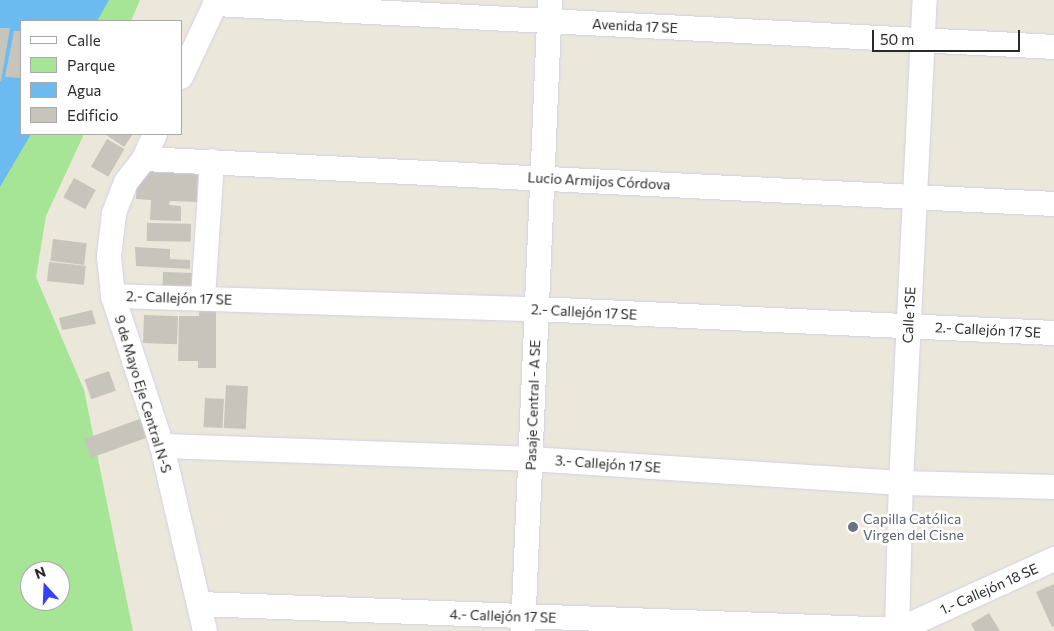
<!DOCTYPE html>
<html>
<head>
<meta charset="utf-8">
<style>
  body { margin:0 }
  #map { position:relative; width:1054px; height:631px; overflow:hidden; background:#ece7db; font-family:Commissioner,sans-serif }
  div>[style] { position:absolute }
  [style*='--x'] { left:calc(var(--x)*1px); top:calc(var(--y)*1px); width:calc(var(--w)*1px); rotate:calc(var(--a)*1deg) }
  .green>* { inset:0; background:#a6e496 }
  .water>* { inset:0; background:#6cbbf0 }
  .building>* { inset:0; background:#c7c4bb; transform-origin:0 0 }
  .roads { filter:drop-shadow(0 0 1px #d0d1e3) drop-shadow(0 0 1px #d0d1e3) }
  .minor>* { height:24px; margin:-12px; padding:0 12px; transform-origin:12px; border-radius:12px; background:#fff }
  .dots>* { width:14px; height:14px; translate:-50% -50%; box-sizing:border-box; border:2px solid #fff; border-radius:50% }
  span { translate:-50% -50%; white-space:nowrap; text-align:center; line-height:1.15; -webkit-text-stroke:5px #fff; paint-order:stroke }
  .street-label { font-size:14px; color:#292929 }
  .worship-label { font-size:14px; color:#5b616d }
  .left { translate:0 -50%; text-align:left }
  .legend { position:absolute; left:20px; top:20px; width:162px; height:115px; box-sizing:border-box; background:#fff; border:1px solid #a9a9a9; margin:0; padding:6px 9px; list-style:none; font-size:15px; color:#292929 }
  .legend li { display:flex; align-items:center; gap:10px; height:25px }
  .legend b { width:25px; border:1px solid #a9a9a9 }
  .north { position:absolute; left:20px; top:561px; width:50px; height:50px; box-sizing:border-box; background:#fff; border:1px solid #a9a9a9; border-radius:50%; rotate:340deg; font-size:14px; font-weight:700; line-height:20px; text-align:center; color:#292929 }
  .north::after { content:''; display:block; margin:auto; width:18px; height:22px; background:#3742fc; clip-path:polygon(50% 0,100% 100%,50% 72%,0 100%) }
  .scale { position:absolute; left:872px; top:30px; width:148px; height:22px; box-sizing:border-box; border:2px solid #292929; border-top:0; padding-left:6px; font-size:15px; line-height:18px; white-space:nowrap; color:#292929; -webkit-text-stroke:4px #fff; paint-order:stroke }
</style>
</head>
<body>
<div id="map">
  <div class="green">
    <i style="clip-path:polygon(evenodd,0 0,140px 0,131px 21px,21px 21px,21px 134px,84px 134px,46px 216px,36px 277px,84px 390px,133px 631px,0 631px,0 0,30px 571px,60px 571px,60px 601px,30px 601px,30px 571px)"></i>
  </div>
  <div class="water">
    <i style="clip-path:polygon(0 0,109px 0,97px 21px,21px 21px,21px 134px,31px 134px,0 187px)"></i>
  </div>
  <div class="building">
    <i style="clip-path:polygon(0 28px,10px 28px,1px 81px,0 81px)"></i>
    <i style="clip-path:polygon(14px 31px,21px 31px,21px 78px,5px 77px)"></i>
    <i style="clip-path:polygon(105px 134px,133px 134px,124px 147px)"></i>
    <i style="left:107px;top:139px;width:20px;height:32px;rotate:30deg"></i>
    <i style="clip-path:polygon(137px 170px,198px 173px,197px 202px,170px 201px,169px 205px,181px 206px,181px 221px,150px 220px,151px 200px,136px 199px)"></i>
    <i style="left:74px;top:178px;width:25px;height:22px;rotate:29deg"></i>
    <i style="left:147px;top:223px;width:44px;height:18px;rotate:1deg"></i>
    <i style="left:53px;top:239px;width:34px;height:22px;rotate:7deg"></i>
    <i style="clip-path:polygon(135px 247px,170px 249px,170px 259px,190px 260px,190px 269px,136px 266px)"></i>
    <i style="left:49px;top:262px;width:37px;height:19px;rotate:6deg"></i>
    <i style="left:163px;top:272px;width:29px;height:19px;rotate:2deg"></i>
    <i style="clip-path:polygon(216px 308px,216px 368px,198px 368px,198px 361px,178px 361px,179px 316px,199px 316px,199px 309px)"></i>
    <i style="clip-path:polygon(92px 310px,96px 324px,62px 330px,59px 318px)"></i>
    <i style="left:144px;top:315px;width:34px;height:28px;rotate:2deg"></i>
    <i style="left:109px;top:371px;width:21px;height:26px;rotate:71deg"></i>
    <i style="left:226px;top:385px;width:22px;height:43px;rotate:3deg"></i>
    <i style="left:205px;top:398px;width:19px;height:29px;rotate:3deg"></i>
    <i style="left:145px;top:417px;width:20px;height:65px;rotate:70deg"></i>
    <i style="clip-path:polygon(1054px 584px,1054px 626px,1052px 627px,1036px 592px)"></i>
    <i style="clip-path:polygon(989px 613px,1000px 631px,975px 631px,971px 624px)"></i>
  </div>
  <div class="roads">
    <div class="minor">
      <i style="--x:215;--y:4;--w:840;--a:2.93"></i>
      <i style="--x:181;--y:77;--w:85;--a:-64.9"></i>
      <i style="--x:155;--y:134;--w:27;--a:114"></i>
      <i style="--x:144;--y:159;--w:29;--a:128"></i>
      <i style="--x:126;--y:182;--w:34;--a:111"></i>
      <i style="--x:114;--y:214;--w:42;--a:96.8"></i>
      <i style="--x:109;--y:256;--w:40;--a:84.3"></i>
      <i style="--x:113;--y:296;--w:158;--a:71.9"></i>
      <i style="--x:162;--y:446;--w:190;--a:76.9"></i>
      <i style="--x:144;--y:159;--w:911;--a:2.83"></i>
      <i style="--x:113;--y:296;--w:424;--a:1.8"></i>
      <i style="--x:537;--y:309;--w:518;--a:2.66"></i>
      <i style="--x:203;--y:298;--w:137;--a:-86.2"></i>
      <i style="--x:162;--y:446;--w:368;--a:2"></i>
      <i style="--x:530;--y:459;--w:372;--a:3.7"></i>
      <i style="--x:901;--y:483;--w:153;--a:1.5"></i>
      <i style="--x:199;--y:604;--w:698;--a:2.13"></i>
      <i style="--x:523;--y:631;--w:632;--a:-87.55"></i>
      <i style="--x:896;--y:631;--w:174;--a:-24.5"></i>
      <i style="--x:897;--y:631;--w:148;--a:-88.5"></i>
      <i style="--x:901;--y:483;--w:484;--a:-87.2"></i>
    </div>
  </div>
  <div class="dots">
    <i style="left:853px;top:527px;background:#6b7280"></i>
  </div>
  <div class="street-label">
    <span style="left:635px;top:26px;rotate:3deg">Avenida 17 SE</span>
    <span style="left:599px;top:181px;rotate:3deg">Lucio Armijos Córdova</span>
    <span style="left:179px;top:298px;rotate:2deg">2.- Callejón 17 SE</span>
    <span style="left:584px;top:312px;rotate:3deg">2.- Callejón 17 SE</span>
    <span style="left:909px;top:315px;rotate:-87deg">Calle 1SE</span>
    <span style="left:988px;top:330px;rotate:3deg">2.- Callejón 17 SE</span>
    <span style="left:143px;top:394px;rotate:73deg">9 de Mayo Eje Central N-S</span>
    <span style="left:533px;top:405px;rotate:-88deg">Pasaje Central - A SE</span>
    <span style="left:608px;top:464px;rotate:4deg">3.- Callejón 17 SE</span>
    <span style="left:989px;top:589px;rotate:-24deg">1.- Callejón 18 SE</span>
    <span style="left:503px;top:616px;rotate:2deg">4.- Callejón 17 SE</span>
  </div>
  <div class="worship-label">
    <span class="left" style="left:863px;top:527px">Capilla Católica<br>Virgen del Cisne</span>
  </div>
  <ul class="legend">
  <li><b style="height:6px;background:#fff"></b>Calle</li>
  <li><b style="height:14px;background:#a6e496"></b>Parque</li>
  <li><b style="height:14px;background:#6cbbf0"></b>Agua</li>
  <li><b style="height:14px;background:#c7c4bb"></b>Edificio</li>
  </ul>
  <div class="north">N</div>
  <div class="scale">50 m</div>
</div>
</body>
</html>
